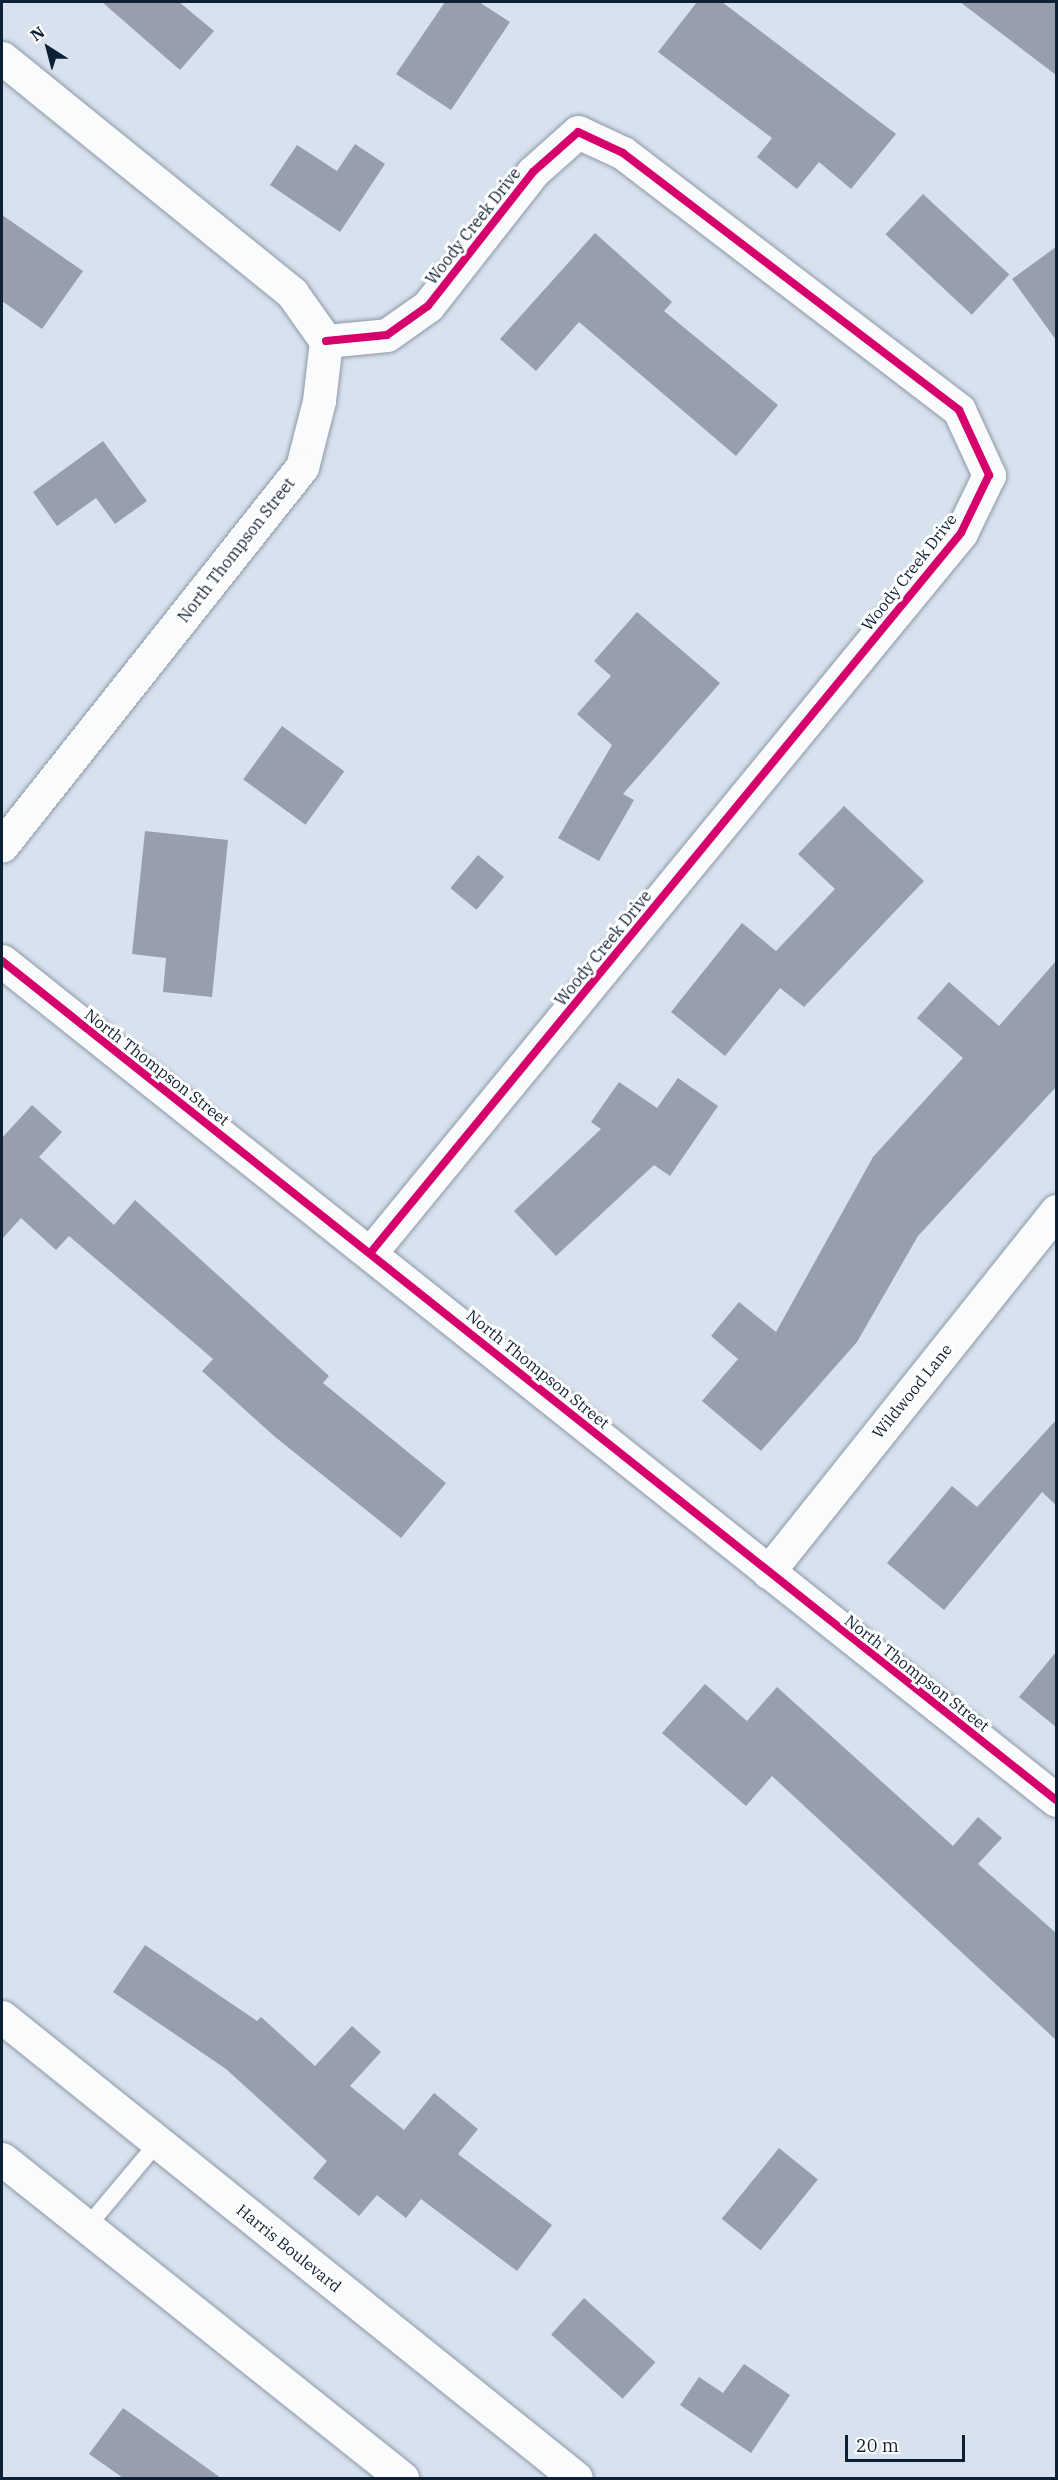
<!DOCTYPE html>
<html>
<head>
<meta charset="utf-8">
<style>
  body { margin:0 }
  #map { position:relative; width:1058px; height:2480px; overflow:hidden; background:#d8e2ee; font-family:"IBM Plex Serif",serif }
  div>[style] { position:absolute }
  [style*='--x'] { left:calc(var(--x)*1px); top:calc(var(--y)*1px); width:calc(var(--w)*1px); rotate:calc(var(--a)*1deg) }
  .building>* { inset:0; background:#979eae; transform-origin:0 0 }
  .roads { filter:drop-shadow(0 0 2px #8c98a6) drop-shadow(0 0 2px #8c98a6) }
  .lane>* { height:16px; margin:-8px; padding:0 8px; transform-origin:8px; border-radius:8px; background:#f9fbfc }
  .street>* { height:33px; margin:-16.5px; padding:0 16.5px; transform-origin:16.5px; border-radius:16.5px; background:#f9fbfc }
  .cycleway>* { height:8px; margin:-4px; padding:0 4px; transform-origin:4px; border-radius:4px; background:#d6006c }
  span { translate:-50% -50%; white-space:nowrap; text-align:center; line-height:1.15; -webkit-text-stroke:6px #fff; paint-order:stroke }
  .street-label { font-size:16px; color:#0e2034 }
  .frame { position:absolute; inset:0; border:3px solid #0e2034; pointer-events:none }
  .north { position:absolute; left:18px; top:18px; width:60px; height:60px; -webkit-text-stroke:4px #fff; paint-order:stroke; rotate:324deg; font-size:16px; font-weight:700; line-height:24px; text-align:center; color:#0e2034 }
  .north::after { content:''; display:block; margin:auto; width:21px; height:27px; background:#0e2034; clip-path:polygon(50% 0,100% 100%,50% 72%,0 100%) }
  .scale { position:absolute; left:845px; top:2435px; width:120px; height:27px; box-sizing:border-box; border:3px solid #0e2034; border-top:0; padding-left:8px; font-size:18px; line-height:21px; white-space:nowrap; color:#0e2034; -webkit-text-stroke:4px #fff; paint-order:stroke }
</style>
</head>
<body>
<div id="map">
  <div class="building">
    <i style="clip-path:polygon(102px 2px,179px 2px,214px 31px,180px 70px)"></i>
    <i style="clip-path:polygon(445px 2px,479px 2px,510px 22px,451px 110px,396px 74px)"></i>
    <i style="clip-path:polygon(697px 2px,722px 2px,896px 134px,851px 189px,819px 162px,797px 189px,757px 157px,772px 138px,658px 52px)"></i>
    <i style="clip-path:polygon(960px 2px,1056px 2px,1056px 75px)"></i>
    <i style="clip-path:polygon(355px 144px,385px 164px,340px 232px,270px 185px,297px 145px,337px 171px)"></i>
    <i style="left:923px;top:194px;width:118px;height:55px;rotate:43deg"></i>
    <i style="clip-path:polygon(2px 215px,83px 271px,42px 329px,2px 301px)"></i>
    <i style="clip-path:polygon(595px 233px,672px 302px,664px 311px,778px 405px,736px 456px,579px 322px,536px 371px,500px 339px)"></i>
    <i style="clip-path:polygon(1056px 247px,1056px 340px,1012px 279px)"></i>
    <i style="clip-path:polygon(103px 441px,147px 501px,115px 524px,96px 498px,57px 526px,33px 492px)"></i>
    <i style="clip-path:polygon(637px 612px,720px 683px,623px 794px,634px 800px,599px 861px,558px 838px,612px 745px,577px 714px,611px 676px,594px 661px)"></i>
    <i style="left:282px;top:726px;width:77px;height:66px;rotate:36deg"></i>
    <i style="clip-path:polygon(844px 806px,924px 881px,804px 1007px,780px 988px,725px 1056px,671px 1012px,742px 923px,776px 951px,835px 889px,798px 854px)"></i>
    <i style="clip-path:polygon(145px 831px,228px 840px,212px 997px,163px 992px,166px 958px,132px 954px)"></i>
    <i style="left:478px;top:855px;width:34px;height:43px;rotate:40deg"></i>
    <i style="clip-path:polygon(1056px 961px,1056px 1087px,918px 1236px,857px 1342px,761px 1451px,702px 1401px,738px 1359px,711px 1336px,739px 1302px,776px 1332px,873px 1157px,963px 1058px,917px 1018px,949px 982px,999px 1026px)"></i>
    <i style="clip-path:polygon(678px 1078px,718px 1106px,670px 1176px,654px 1165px,556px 1256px,514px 1211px,601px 1129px,591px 1122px,619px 1082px,657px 1108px)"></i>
    <i style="clip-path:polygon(32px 1105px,62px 1132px,39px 1157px,114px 1225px,135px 1200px,329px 1376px,323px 1383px,446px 1483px,401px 1538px,274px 1436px,202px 1371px,213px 1359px,69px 1236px,56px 1250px,21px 1218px,2px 1239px,2px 1138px)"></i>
    <i style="clip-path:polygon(1056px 1420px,1056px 1505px,1042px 1492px,944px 1610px,887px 1563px,952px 1486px,977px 1507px)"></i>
    <i style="clip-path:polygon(1056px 1652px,1056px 1727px,1019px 1697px)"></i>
    <i style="clip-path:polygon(705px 1684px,747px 1721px,777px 1687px,953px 1846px,978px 1817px,1002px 1838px,978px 1864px,1056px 1933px,1056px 2040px,772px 1776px,746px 1806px,662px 1733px)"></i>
    <i style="clip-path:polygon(145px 1945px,257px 2021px,261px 2017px,315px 2066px,352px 2026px,381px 2052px,350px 2086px,404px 2130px,434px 2093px,478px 2129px,458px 2154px,552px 2225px,517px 2271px,421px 2199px,406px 2218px,377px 2195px,359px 2216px,313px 2178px,327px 2161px,226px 2069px,113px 1992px)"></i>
    <i style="left:779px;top:2148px;width:50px;height:91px;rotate:39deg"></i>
    <i style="left:584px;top:2298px;width:96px;height:49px;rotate:42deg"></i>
    <i style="clip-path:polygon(744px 2364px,790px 2395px,751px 2453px,680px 2405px,699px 2377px,723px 2393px)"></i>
    <i style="clip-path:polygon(123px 2408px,221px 2478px,123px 2478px,89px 2454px)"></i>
  </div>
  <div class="roads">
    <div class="lane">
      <i style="--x:87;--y:2227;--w:111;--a:-50.1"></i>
    </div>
    <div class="street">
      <i style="--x:2;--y:58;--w:373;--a:39"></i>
      <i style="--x:292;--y:293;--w:59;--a:54.7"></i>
      <i style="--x:326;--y:341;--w:60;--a:96.7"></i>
      <i style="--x:319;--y:401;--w:68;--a:104.4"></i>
      <i style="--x:302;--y:467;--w:483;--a:128.4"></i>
      <i style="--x:326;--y:341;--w:61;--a:-5.6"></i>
      <i style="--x:387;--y:335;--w:50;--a:-35.3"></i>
      <i style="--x:428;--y:306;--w:170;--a:-51.9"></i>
      <i style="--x:533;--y:172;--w:60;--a:-41.6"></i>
      <i style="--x:578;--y:132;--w:50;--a:25"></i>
      <i style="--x:623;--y:153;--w:423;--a:37.4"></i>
      <i style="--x:959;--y:410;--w:72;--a:65.2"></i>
      <i style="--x:989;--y:475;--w:64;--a:115.8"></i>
      <i style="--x:961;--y:533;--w:930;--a:129.37"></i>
      <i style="--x:2;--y:961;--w:1347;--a:38.52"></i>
      <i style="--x:768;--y:1572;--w:462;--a:-51.4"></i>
      <i style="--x:2;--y:2017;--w:736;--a:38.77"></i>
      <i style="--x:2;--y:2159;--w:512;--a:38.57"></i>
    </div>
  </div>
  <div class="cycleway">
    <i style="--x:326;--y:341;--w:61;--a:-5.6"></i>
    <i style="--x:387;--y:335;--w:50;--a:-35.3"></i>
    <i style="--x:428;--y:306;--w:170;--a:-51.9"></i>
    <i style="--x:533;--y:172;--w:60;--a:-41.6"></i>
    <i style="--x:578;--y:132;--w:50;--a:25"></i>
    <i style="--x:623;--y:153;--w:423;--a:37.4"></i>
    <i style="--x:959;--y:410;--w:72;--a:65.2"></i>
    <i style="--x:989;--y:475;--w:64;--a:115.8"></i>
    <i style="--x:961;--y:533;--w:930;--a:129.37"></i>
    <i style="--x:2;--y:961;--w:1347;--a:38.52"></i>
  </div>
  <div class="street-label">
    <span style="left:473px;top:226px;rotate:-52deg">Woody Creek Drive</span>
    <span style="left:236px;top:550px;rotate:-52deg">North Thompson Street</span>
    <span style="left:909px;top:572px;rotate:-52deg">Woody Creek Drive</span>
    <span style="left:603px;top:948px;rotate:-51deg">Woody Creek Drive</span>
    <span style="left:157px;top:1067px;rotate:38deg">North Thompson Street</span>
    <span style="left:538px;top:1369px;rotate:39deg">North Thompson Street</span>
    <span style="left:912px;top:1391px;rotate:-51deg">Wildwood Lane</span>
    <span style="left:917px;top:1673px;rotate:38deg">North Thompson Street</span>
    <span style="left:289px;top:2248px;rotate:39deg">Harris Boulevard</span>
  </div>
  <div class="frame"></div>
  <div class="north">N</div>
  <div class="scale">20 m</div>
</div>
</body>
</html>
